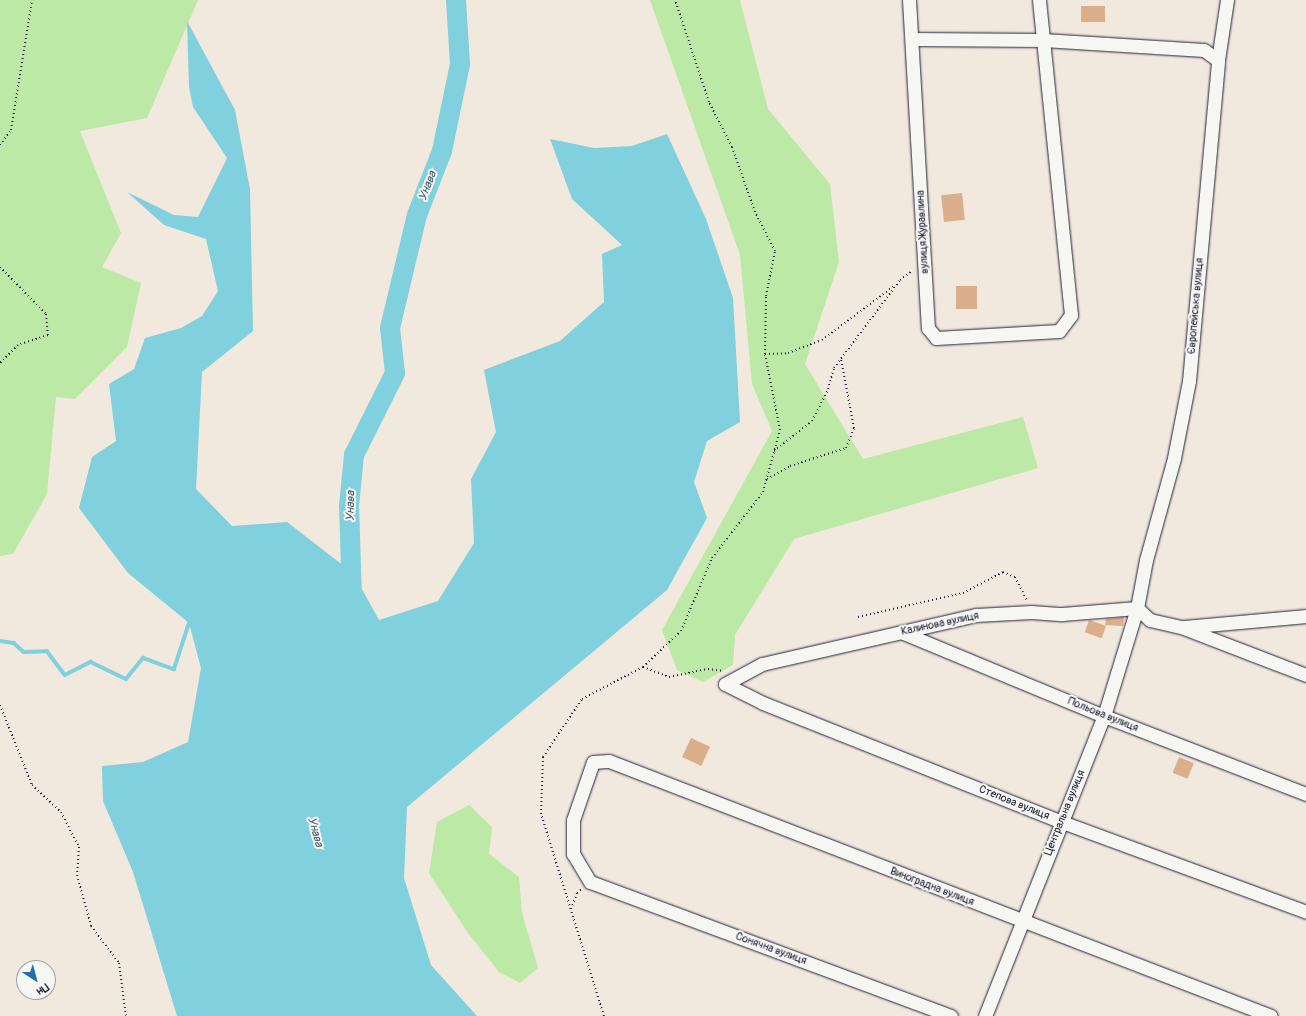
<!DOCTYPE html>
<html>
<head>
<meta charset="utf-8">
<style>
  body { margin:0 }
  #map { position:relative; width:1306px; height:1016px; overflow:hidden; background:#f1e8de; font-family:Pangolin,sans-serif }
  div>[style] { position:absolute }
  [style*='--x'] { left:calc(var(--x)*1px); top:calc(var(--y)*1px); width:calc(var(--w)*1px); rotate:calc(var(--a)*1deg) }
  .green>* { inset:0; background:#bde9a6 }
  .water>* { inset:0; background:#81d0dd }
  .stream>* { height:3.5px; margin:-1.75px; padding:0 1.75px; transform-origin:1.75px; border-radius:1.75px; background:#81d0dd }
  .river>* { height:20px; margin:-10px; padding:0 10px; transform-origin:10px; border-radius:10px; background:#81d0dd }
  .building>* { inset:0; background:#dbae8c; transform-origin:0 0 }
  .path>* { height:2px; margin-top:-1px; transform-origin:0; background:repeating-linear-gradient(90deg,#22223b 0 1px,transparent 0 4px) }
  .roads { filter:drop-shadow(0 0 1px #22223b) drop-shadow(0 0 1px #22223b) }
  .minor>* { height:13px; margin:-6.5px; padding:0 6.5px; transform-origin:6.5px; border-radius:6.5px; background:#f6f6f2 }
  span { translate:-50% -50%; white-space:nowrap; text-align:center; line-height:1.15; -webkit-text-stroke:4px #f6f6f2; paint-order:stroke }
  .street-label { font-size:11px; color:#22223b }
  .water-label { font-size:12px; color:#3e566c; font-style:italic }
  .north { position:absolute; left:16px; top:960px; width:40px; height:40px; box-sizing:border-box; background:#f6f6f2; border:1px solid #a1a1a9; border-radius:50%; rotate:144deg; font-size:11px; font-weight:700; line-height:16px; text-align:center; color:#22223b }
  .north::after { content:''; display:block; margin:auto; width:14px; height:18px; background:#1f6fb2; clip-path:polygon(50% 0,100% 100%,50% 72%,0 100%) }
</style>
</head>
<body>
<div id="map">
  <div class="green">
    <i style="clip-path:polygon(0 0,198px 0,147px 118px,80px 131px,121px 233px,102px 267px,141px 283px,127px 347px,75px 399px,56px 397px,47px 494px,13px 554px,0 556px)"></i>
    <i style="clip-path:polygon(650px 0,740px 0,768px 109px,830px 184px,839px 262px,805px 364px,863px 459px,1023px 417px,1038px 468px,794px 539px,735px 635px,733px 665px,703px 682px,677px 670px,662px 630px,772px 431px,752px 384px,740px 255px)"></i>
    <i style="clip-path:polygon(469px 805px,492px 827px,489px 854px,519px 877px,522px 913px,538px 968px,520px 983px,499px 972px,468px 933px,429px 873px,437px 822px)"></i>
  </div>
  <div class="water">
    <i style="clip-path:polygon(187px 21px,235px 110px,250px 189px,253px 331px,202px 372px,196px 489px,232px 526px,287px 522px,353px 573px,379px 620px,438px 601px,474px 543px,471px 479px,496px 432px,484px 370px,560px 341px,604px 302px,602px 254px,622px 245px,572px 199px,550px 139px,594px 148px,632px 146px,667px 134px,706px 219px,733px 298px,740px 422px,707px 441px,694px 482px,707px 518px,667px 590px,407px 807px,404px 878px,431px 965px,477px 1016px,177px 1016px,133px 872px,103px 801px,102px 766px,143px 762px,188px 742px,201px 668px,189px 623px,128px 573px,79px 508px,92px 457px,116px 441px,109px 384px,134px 369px,145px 338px,181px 328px,202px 316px,218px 291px,206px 239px,164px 225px,127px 192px,174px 215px,198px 217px,227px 158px,193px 107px,189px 87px)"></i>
  </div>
  <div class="stream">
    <i style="--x:0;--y:641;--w:14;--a:8"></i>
    <i style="--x:14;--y:643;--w:13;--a:42"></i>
    <i style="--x:24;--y:652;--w:23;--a:-2"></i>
    <i style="--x:47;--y:651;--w:30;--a:53"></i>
    <i style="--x:65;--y:675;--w:29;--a:-27"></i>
    <i style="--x:91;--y:662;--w:39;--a:26"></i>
    <i style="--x:126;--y:679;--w:27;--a:-51"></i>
    <i style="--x:143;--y:658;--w:33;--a:20"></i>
    <i style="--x:174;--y:669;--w:48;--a:-71.9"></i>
  </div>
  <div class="river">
    <i style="--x:352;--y:599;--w:93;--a:-91.8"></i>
    <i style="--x:349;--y:506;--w:51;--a:-84.4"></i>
    <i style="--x:354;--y:455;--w:92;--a:-63.4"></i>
    <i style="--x:395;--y:373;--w:45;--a:-96.3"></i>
    <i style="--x:390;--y:328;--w:116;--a:-76.6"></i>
    <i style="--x:417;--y:215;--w:69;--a:-68.7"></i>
    <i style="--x:442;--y:151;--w:89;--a:-78.3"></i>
    <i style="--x:460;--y:64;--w:64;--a:-93.6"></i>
  </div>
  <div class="building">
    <i style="left:1105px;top:6px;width:16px;height:24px;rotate:90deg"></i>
    <i style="left:962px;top:193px;width:27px;height:21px;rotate:84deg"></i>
    <i style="left:956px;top:286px;width:21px;height:23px"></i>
    <i style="clip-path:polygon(1124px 617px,1123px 626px,1105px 625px,1106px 619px)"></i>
    <i style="left:1089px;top:620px;width:18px;height:13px;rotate:19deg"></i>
    <i style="left:691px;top:738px;width:21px;height:21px;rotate:25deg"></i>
    <i style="left:1179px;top:757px;width:16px;height:17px;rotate:22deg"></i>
  </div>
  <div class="path">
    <i style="--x:0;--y:145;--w:19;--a:-54"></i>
    <i style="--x:11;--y:130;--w:132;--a:-80.8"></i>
    <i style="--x:0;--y:267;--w:66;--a:45.6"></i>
    <i style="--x:46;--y:314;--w:21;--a:85"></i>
    <i style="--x:48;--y:335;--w:32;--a:162"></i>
    <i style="--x:18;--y:345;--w:25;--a:135"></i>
    <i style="--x:765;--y:354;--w:23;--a:-2"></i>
    <i style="--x:788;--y:353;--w:36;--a:-21"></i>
    <i style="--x:822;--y:340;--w:90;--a:-36.9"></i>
    <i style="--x:774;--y:451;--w:48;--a:-38.3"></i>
    <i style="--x:812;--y:421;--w:36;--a:-63"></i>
    <i style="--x:828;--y:389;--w:22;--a:-74"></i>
    <i style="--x:834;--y:368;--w:110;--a:-53.1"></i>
    <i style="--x:900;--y:280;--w:15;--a:-37"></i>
    <i style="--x:767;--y:479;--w:26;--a:-29"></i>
    <i style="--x:790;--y:466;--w:59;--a:-17.8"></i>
    <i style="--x:846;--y:448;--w:22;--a:-68"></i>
    <i style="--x:854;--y:428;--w:70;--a:-100.7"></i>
    <i style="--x:858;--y:617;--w:108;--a:-12.9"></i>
    <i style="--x:963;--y:593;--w:45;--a:-27.7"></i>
    <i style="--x:1003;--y:572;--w:13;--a:23"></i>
    <i style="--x:1015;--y:577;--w:27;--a:63"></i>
    <i style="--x:643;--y:667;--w:28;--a:21"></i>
    <i style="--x:669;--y:677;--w:40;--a:-12"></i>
    <i style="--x:708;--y:669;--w:16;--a:7"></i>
    <i style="--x:0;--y:705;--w:86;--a:68.2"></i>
    <i style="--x:32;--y:785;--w:40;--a:43"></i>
    <i style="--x:61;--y:812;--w:39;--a:63"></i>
    <i style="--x:79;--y:847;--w:28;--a:94"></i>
    <i style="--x:77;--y:875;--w:53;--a:74.6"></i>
    <i style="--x:91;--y:926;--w:46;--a:52.9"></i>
    <i style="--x:119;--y:963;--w:53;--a:82.5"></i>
    <i style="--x:571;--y:909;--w:17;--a:-69"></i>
    <i style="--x:577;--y:893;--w:6;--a:-39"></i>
    <i style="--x:604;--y:1016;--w:212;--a:-107.3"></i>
    <i style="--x:541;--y:814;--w:57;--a:-88"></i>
    <i style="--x:543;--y:757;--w:70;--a:-56.1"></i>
    <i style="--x:582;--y:699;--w:69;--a:-27.7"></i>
    <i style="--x:643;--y:667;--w:52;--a:-43.5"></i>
    <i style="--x:681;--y:631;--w:79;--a:-67"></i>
    <i style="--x:712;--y:558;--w:83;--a:-52.3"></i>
    <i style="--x:763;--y:492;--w:64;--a:-74.7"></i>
    <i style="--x:780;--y:430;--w:77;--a:-101.2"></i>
    <i style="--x:765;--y:354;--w:58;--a:-89"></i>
    <i style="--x:766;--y:296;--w:46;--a:-78.7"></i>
    <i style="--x:775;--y:251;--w:44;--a:-117.1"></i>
    <i style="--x:755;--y:212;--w:69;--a:-109.5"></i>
    <i style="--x:732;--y:147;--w:51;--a:-117.1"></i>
    <i style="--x:709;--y:102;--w:108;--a:-108.4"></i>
  </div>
  <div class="roads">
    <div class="minor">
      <i style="--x:909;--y:0;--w:329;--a:86.7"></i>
      <i style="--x:928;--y:328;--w:13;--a:51"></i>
      <i style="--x:936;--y:338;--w:123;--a:-3.3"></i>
      <i style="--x:1059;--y:331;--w:20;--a:-53"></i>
      <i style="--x:1071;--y:315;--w:317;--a:-95.8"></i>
      <i style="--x:913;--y:39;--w:130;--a:0.4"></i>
      <i style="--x:1043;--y:40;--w:161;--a:3.6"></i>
      <i style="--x:1204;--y:50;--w:17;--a:36"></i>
      <i style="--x:1185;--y:627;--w:121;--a:-5.2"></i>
      <i style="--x:901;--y:632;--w:220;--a:22.5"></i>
      <i style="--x:1104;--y:716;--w:217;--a:21.1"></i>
      <i style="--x:725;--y:684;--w:42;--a:26.6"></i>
      <i style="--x:763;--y:703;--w:322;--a:21.7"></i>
      <i style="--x:1062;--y:822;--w:260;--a:20.2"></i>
      <i style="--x:725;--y:684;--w:42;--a:-28.4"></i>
      <i style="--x:762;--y:664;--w:220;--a:-12.9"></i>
      <i style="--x:976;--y:615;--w:55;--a:-3.1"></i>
      <i style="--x:1031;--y:612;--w:31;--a:4"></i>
      <i style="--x:1062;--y:614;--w:75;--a:-4.6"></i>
      <i style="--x:1137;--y:608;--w:18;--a:43"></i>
      <i style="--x:1150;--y:620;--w:32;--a:13"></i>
      <i style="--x:1181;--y:627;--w:134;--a:21"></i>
      <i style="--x:951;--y:1016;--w:385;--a:-159.6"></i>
      <i style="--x:590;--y:882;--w:33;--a:-121"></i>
      <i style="--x:573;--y:854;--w:34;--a:-90"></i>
      <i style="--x:573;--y:820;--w:61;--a:-71"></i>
      <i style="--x:593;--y:762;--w:16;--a:-4"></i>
      <i style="--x:609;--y:761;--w:709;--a:21.07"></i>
      <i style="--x:985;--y:1016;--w:323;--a:-68.4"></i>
      <i style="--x:1104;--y:716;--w:113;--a:-73"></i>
      <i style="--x:1137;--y:608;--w:49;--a:-79.4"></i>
      <i style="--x:1146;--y:560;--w:106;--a:-74.6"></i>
      <i style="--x:1174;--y:458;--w:78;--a:-79"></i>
      <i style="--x:1189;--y:381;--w:322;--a:-84.8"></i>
      <i style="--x:1218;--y:60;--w:61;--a:-81.5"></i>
    </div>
  </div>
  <div class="street-label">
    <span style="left:923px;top:232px;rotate:-93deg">вулиця Журавлина</span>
    <span style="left:1196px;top:306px;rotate:-85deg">Європейська вулиця</span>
    <span style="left:940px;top:624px;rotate:-12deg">Калинова вулиця</span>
    <span style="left:1103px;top:715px;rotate:22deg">Польова вулиця</span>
    <span style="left:1014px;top:803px;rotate:22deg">Степова вулиця</span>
    <span style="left:1065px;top:813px;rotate:-68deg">Центральна вулиця</span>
    <span style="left:932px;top:887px;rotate:21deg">Виноградна вулиця</span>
    <span style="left:771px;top:949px;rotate:20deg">Сонячна вулиця</span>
  </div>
  <div class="water-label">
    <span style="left:428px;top:186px;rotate:-69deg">Унава</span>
    <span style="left:351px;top:506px;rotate:-89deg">Унава</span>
    <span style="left:315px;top:832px;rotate:75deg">Унава</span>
  </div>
  <div class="north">Пн</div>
</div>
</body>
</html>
